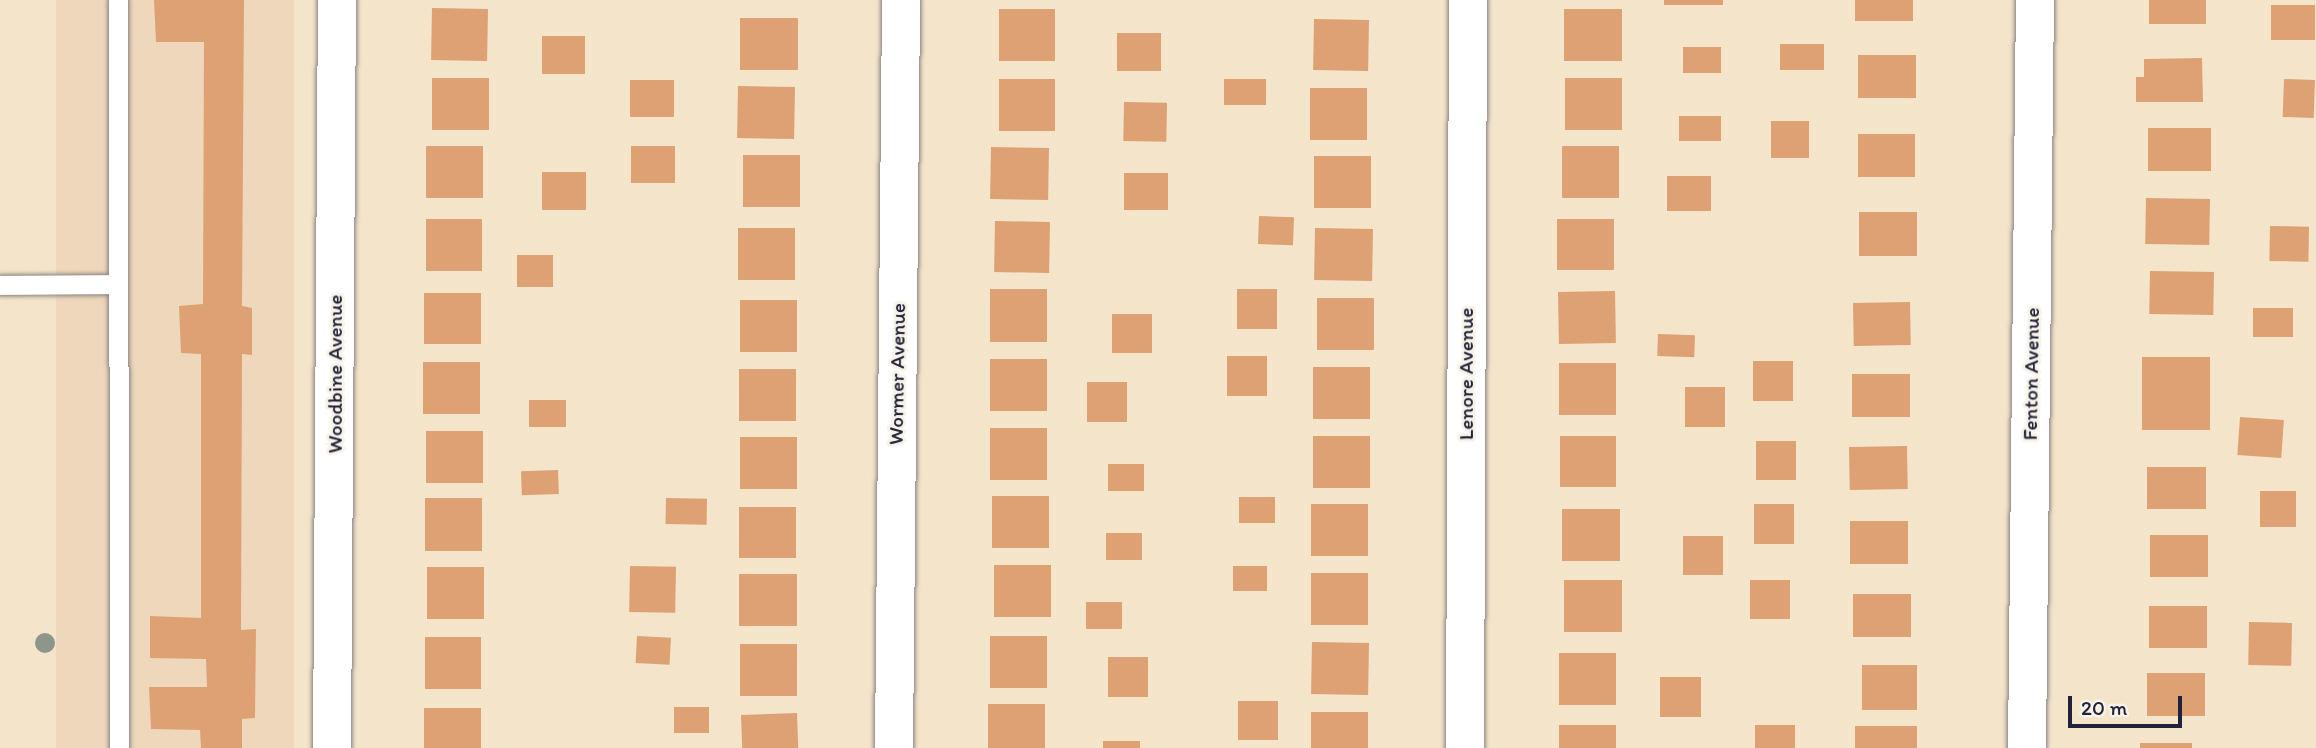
<!DOCTYPE html>
<html>
<head>
<meta charset="utf-8">
<style>
  body { margin:0 }
  #map { position:relative; width:2316px; height:748px; overflow:hidden; background:#f3e4ca; font-family:Itim,sans-serif }
  div>[style] { position:absolute }
  [style*='--x'] { left:calc(var(--x)*1px); top:calc(var(--y)*1px); width:calc(var(--w)*1px); rotate:calc(var(--a)*1deg) }
  .built>* { inset:0; background:#eed7bb; transform-origin:0 0 }
  .building>* { inset:0; background:#dda174; transform-origin:0 0 }
  .roads { filter:drop-shadow(0 0 2px #8a8382) drop-shadow(0 0 2px #8a8382) }
  .lane>* { height:19px; margin:-9.5px; padding:0 9.5px; transform-origin:9.5px; border-radius:9.5px; background:#fff }
  .street>* { height:38px; margin:-19px; padding:0 19px; transform-origin:19px; border-radius:19px; background:#fff }
  .trees>* { width:20px; height:20px; margin:-10px; border-radius:50%; background:#8e968b }
  span { translate:-50% -50%; white-space:nowrap; text-align:center; line-height:1.15; -webkit-text-stroke:6px #f7f3e8; paint-order:stroke }
  .street-label { font-size:21px; color:#22223b }
  .scale { position:absolute; left:2068px; top:696px; width:114px; height:32px; box-sizing:border-box; border:4px solid #22223b; border-top:0; padding-left:9px; font-size:21px; line-height:24px; white-space:nowrap; color:#22223b; -webkit-text-stroke:5px #f7f3e8; paint-order:stroke }
</style>
</head>
<body>
<div id="map">
  <div class="built">
    <i style="left:56px;top:0;width:238px;height:748px"></i>
  </div>
  <div class="building">
    <i style="clip-path:polygon(154px 0,244px 0,242px 306px,252px 308px,252px 355px,242px 354px,241px 630px,256px 629px,255px 718px,242px 719px,242px 748px,201px 748px,200px 730px,151px 729px,149px 687px,207px 687px,206px 659px,150px 658px,150px 616px,201px 618px,201px 354px,181px 353px,179px 306px,203px 304px,204px 42px,156px 42px)"></i>
    <i style="left:1664px;top:0;width:59px;height:5px"></i>
    <i style="left:1855px;top:0;width:58px;height:21px"></i>
    <i style="left:2149px;top:0;width:57px;height:24px"></i>
    <i style="left:2271px;top:5px;width:44px;height:35px"></i>
    <i style="left:432px;top:8px;width:56px;height:52px;rotate:1deg"></i>
    <i style="left:999px;top:9px;width:56px;height:52px"></i>
    <i style="left:1564px;top:9px;width:58px;height:52px"></i>
    <i style="left:740px;top:18px;width:58px;height:52px"></i>
    <i style="left:1314px;top:19px;width:55px;height:51px;rotate:1deg"></i>
    <i style="left:1117px;top:33px;width:44px;height:38px"></i>
    <i style="left:542px;top:36px;width:43px;height:38px"></i>
    <i style="left:1780px;top:44px;width:44px;height:26px"></i>
    <i style="left:1683px;top:47px;width:38px;height:26px"></i>
    <i style="left:1916px;top:55px;width:43px;height:58px;rotate:90deg"></i>
    <i style="clip-path:polygon(2202px 58px,2203px 102px,2136px 102px,2136px 77px,2144px 77px,2144px 59px)"></i>
    <i style="left:432px;top:78px;width:57px;height:52px"></i>
    <i style="left:1565px;top:78px;width:57px;height:52px"></i>
    <i style="left:999px;top:79px;width:56px;height:52px"></i>
    <i style="left:1266px;top:79px;width:26px;height:42px;rotate:90deg"></i>
    <i style="left:2284px;top:79px;width:31px;height:38px;rotate:2deg"></i>
    <i style="left:630px;top:80px;width:44px;height:37px"></i>
    <i style="left:738px;top:86px;width:57px;height:52px;rotate:1deg"></i>
    <i style="left:1310px;top:88px;width:57px;height:52px"></i>
    <i style="left:1124px;top:102px;width:43px;height:39px;rotate:1deg"></i>
    <i style="left:1679px;top:116px;width:42px;height:25px"></i>
    <i style="left:1771px;top:121px;width:38px;height:37px"></i>
    <i style="left:2148px;top:128px;width:63px;height:43px"></i>
    <i style="left:1858px;top:134px;width:57px;height:43px"></i>
    <i style="left:426px;top:146px;width:57px;height:52px"></i>
    <i style="left:631px;top:146px;width:44px;height:37px"></i>
    <i style="left:1562px;top:146px;width:57px;height:52px"></i>
    <i style="left:991px;top:147px;width:58px;height:52px;rotate:1deg"></i>
    <i style="left:743px;top:155px;width:57px;height:52px"></i>
    <i style="left:1314px;top:156px;width:57px;height:52px"></i>
    <i style="left:542px;top:172px;width:44px;height:38px"></i>
    <i style="left:1124px;top:173px;width:44px;height:37px"></i>
    <i style="left:1667px;top:176px;width:44px;height:35px"></i>
    <i style="left:2146px;top:198px;width:64px;height:46px;rotate:1deg"></i>
    <i style="left:1859px;top:212px;width:58px;height:44px"></i>
    <i style="left:1259px;top:216px;width:35px;height:28px;rotate:2deg"></i>
    <i style="left:426px;top:219px;width:56px;height:52px"></i>
    <i style="left:1557px;top:219px;width:57px;height:51px"></i>
    <i style="left:995px;top:221px;width:55px;height:51px;rotate:1deg"></i>
    <i style="left:2270px;top:226px;width:39px;height:35px;rotate:1deg"></i>
    <i style="left:738px;top:228px;width:57px;height:52px"></i>
    <i style="left:1315px;top:228px;width:58px;height:52px;rotate:1deg"></i>
    <i style="left:517px;top:255px;width:36px;height:32px"></i>
    <i style="left:2150px;top:271px;width:64px;height:43px;rotate:1deg"></i>
    <i style="left:990px;top:289px;width:57px;height:53px"></i>
    <i style="left:1237px;top:289px;width:40px;height:40px"></i>
    <i style="left:1615px;top:291px;width:52px;height:57px;rotate:89deg"></i>
    <i style="left:424px;top:293px;width:57px;height:51px"></i>
    <i style="left:1317px;top:298px;width:57px;height:52px"></i>
    <i style="left:740px;top:300px;width:57px;height:52px"></i>
    <i style="left:1910px;top:302px;width:43px;height:57px;rotate:89deg"></i>
    <i style="left:2253px;top:308px;width:40px;height:29px"></i>
    <i style="left:1112px;top:314px;width:40px;height:39px"></i>
    <i style="left:1658px;top:334px;width:37px;height:22px;rotate:2deg"></i>
    <i style="left:1227px;top:356px;width:40px;height:40px"></i>
    <i style="left:2142px;top:357px;width:68px;height:73px"></i>
    <i style="left:990px;top:359px;width:57px;height:52px"></i>
    <i style="left:1753px;top:361px;width:40px;height:40px"></i>
    <i style="left:480px;top:362px;width:52px;height:57px;rotate:90deg"></i>
    <i style="left:1559px;top:363px;width:57px;height:52px"></i>
    <i style="left:1370px;top:367px;width:52px;height:57px;rotate:90deg"></i>
    <i style="left:739px;top:369px;width:57px;height:52px"></i>
    <i style="left:1852px;top:374px;width:58px;height:43px"></i>
    <i style="left:1127px;top:382px;width:40px;height:40px;rotate:90deg"></i>
    <i style="left:1725px;top:387px;width:40px;height:40px;rotate:90deg"></i>
    <i style="left:529px;top:400px;width:37px;height:27px"></i>
    <i style="left:2240px;top:417px;width:44px;height:38px;rotate:4deg"></i>
    <i style="left:990px;top:428px;width:57px;height:52px"></i>
    <i style="left:426px;top:431px;width:57px;height:52px"></i>
    <i style="left:1313px;top:436px;width:57px;height:52px"></i>
    <i style="left:1560px;top:436px;width:56px;height:51px"></i>
    <i style="left:740px;top:437px;width:57px;height:52px"></i>
    <i style="left:1756px;top:441px;width:40px;height:39px"></i>
    <i style="left:1907px;top:446px;width:43px;height:58px;rotate:89deg"></i>
    <i style="left:1108px;top:464px;width:36px;height:27px"></i>
    <i style="left:2147px;top:467px;width:59px;height:42px"></i>
    <i style="left:558px;top:470px;width:24px;height:37px;rotate:88deg"></i>
    <i style="left:2260px;top:491px;width:36px;height:36px"></i>
    <i style="left:992px;top:496px;width:57px;height:52px"></i>
    <i style="left:1239px;top:497px;width:36px;height:26px"></i>
    <i style="left:425px;top:498px;width:57px;height:53px"></i>
    <i style="left:666px;top:498px;width:41px;height:26px;rotate:1deg"></i>
    <i style="left:1311px;top:504px;width:57px;height:52px"></i>
    <i style="left:1794px;top:504px;width:40px;height:40px;rotate:90deg"></i>
    <i style="left:739px;top:507px;width:57px;height:51px"></i>
    <i style="left:1562px;top:509px;width:58px;height:52px"></i>
    <i style="left:1850px;top:521px;width:58px;height:43px"></i>
    <i style="left:1106px;top:533px;width:36px;height:27px"></i>
    <i style="left:2150px;top:535px;width:58px;height:42px"></i>
    <i style="left:1683px;top:536px;width:40px;height:39px"></i>
    <i style="left:994px;top:565px;width:57px;height:52px"></i>
    <i style="left:630px;top:566px;width:46px;height:46px;rotate:1deg"></i>
    <i style="left:1233px;top:566px;width:34px;height:25px"></i>
    <i style="left:427px;top:567px;width:57px;height:52px"></i>
    <i style="left:1311px;top:573px;width:57px;height:52px"></i>
    <i style="left:739px;top:574px;width:58px;height:52px"></i>
    <i style="left:1564px;top:580px;width:58px;height:52px"></i>
    <i style="left:1750px;top:580px;width:40px;height:39px"></i>
    <i style="left:1853px;top:594px;width:58px;height:43px"></i>
    <i style="left:1086px;top:602px;width:36px;height:27px"></i>
    <i style="left:2149px;top:606px;width:58px;height:42px"></i>
    <i style="left:2249px;top:622px;width:43px;height:43px;rotate:1deg"></i>
    <i style="left:637px;top:636px;width:34px;height:27px;rotate:3deg"></i>
    <i style="left:990px;top:636px;width:57px;height:52px"></i>
    <i style="left:481px;top:637px;width:52px;height:56px;rotate:90deg"></i>
    <i style="left:1312px;top:642px;width:57px;height:52px;rotate:1deg"></i>
    <i style="left:740px;top:644px;width:57px;height:52px"></i>
    <i style="left:1559px;top:653px;width:57px;height:52px"></i>
    <i style="left:1108px;top:657px;width:40px;height:40px"></i>
    <i style="left:1862px;top:665px;width:55px;height:45px"></i>
    <i style="left:2147px;top:673px;width:58px;height:43px"></i>
    <i style="left:1660px;top:677px;width:41px;height:40px"></i>
    <i style="left:1238px;top:701px;width:40px;height:39px"></i>
    <i style="left:988px;top:704px;width:57px;height:44px"></i>
    <i style="left:674px;top:707px;width:35px;height:26px"></i>
    <i style="left:424px;top:708px;width:57px;height:40px"></i>
    <i style="left:1311px;top:712px;width:57px;height:36px"></i>
    <i style="left:797px;top:713px;width:35px;height:56px;rotate:88deg"></i>
    <i style="left:1616px;top:725px;width:23px;height:57px;rotate:90deg"></i>
    <i style="left:1755px;top:725px;width:40px;height:23px"></i>
    <i style="left:1855px;top:726px;width:62px;height:22px"></i>
    <i style="left:1103px;top:741px;width:37px;height:7px"></i>
    <i style="left:2140px;top:743px;width:52px;height:5px"></i>
  </div>
  <div class="roads">
    <div class="lane">
      <i style="--x:118;--y:0;--w:748;--a:89.92"></i>
      <i style="--x:0;--y:285;--w:118;--a:-0.5"></i>
    </div>
    <div class="street">
      <i style="--x:332;--y:748;--w:748;--a:-89.62"></i>
      <i style="--x:894;--y:748;--w:748;--a:-89.46"></i>
      <i style="--x:1465;--y:748;--w:748;--a:-89.77"></i>
      <i style="--x:2027;--y:748;--w:748;--a:-89.39"></i>
    </div>
  </div>
  <div class="trees">
    <i style="left:45px;top:643px"></i>
  </div>
  <div class="street-label">
    <span style="left:335px;top:374px;rotate:-90deg">Woodbine Avenue</span>
    <span style="left:897px;top:374px;rotate:-89deg">Wormer Avenue</span>
    <span style="left:1466px;top:374px;rotate:-90deg">Lenore Avenue</span>
    <span style="left:2031px;top:374px;rotate:-89deg">Fenton Avenue</span>
  </div>
  <div class="scale">20 m</div>
</div>
</body>
</html>
